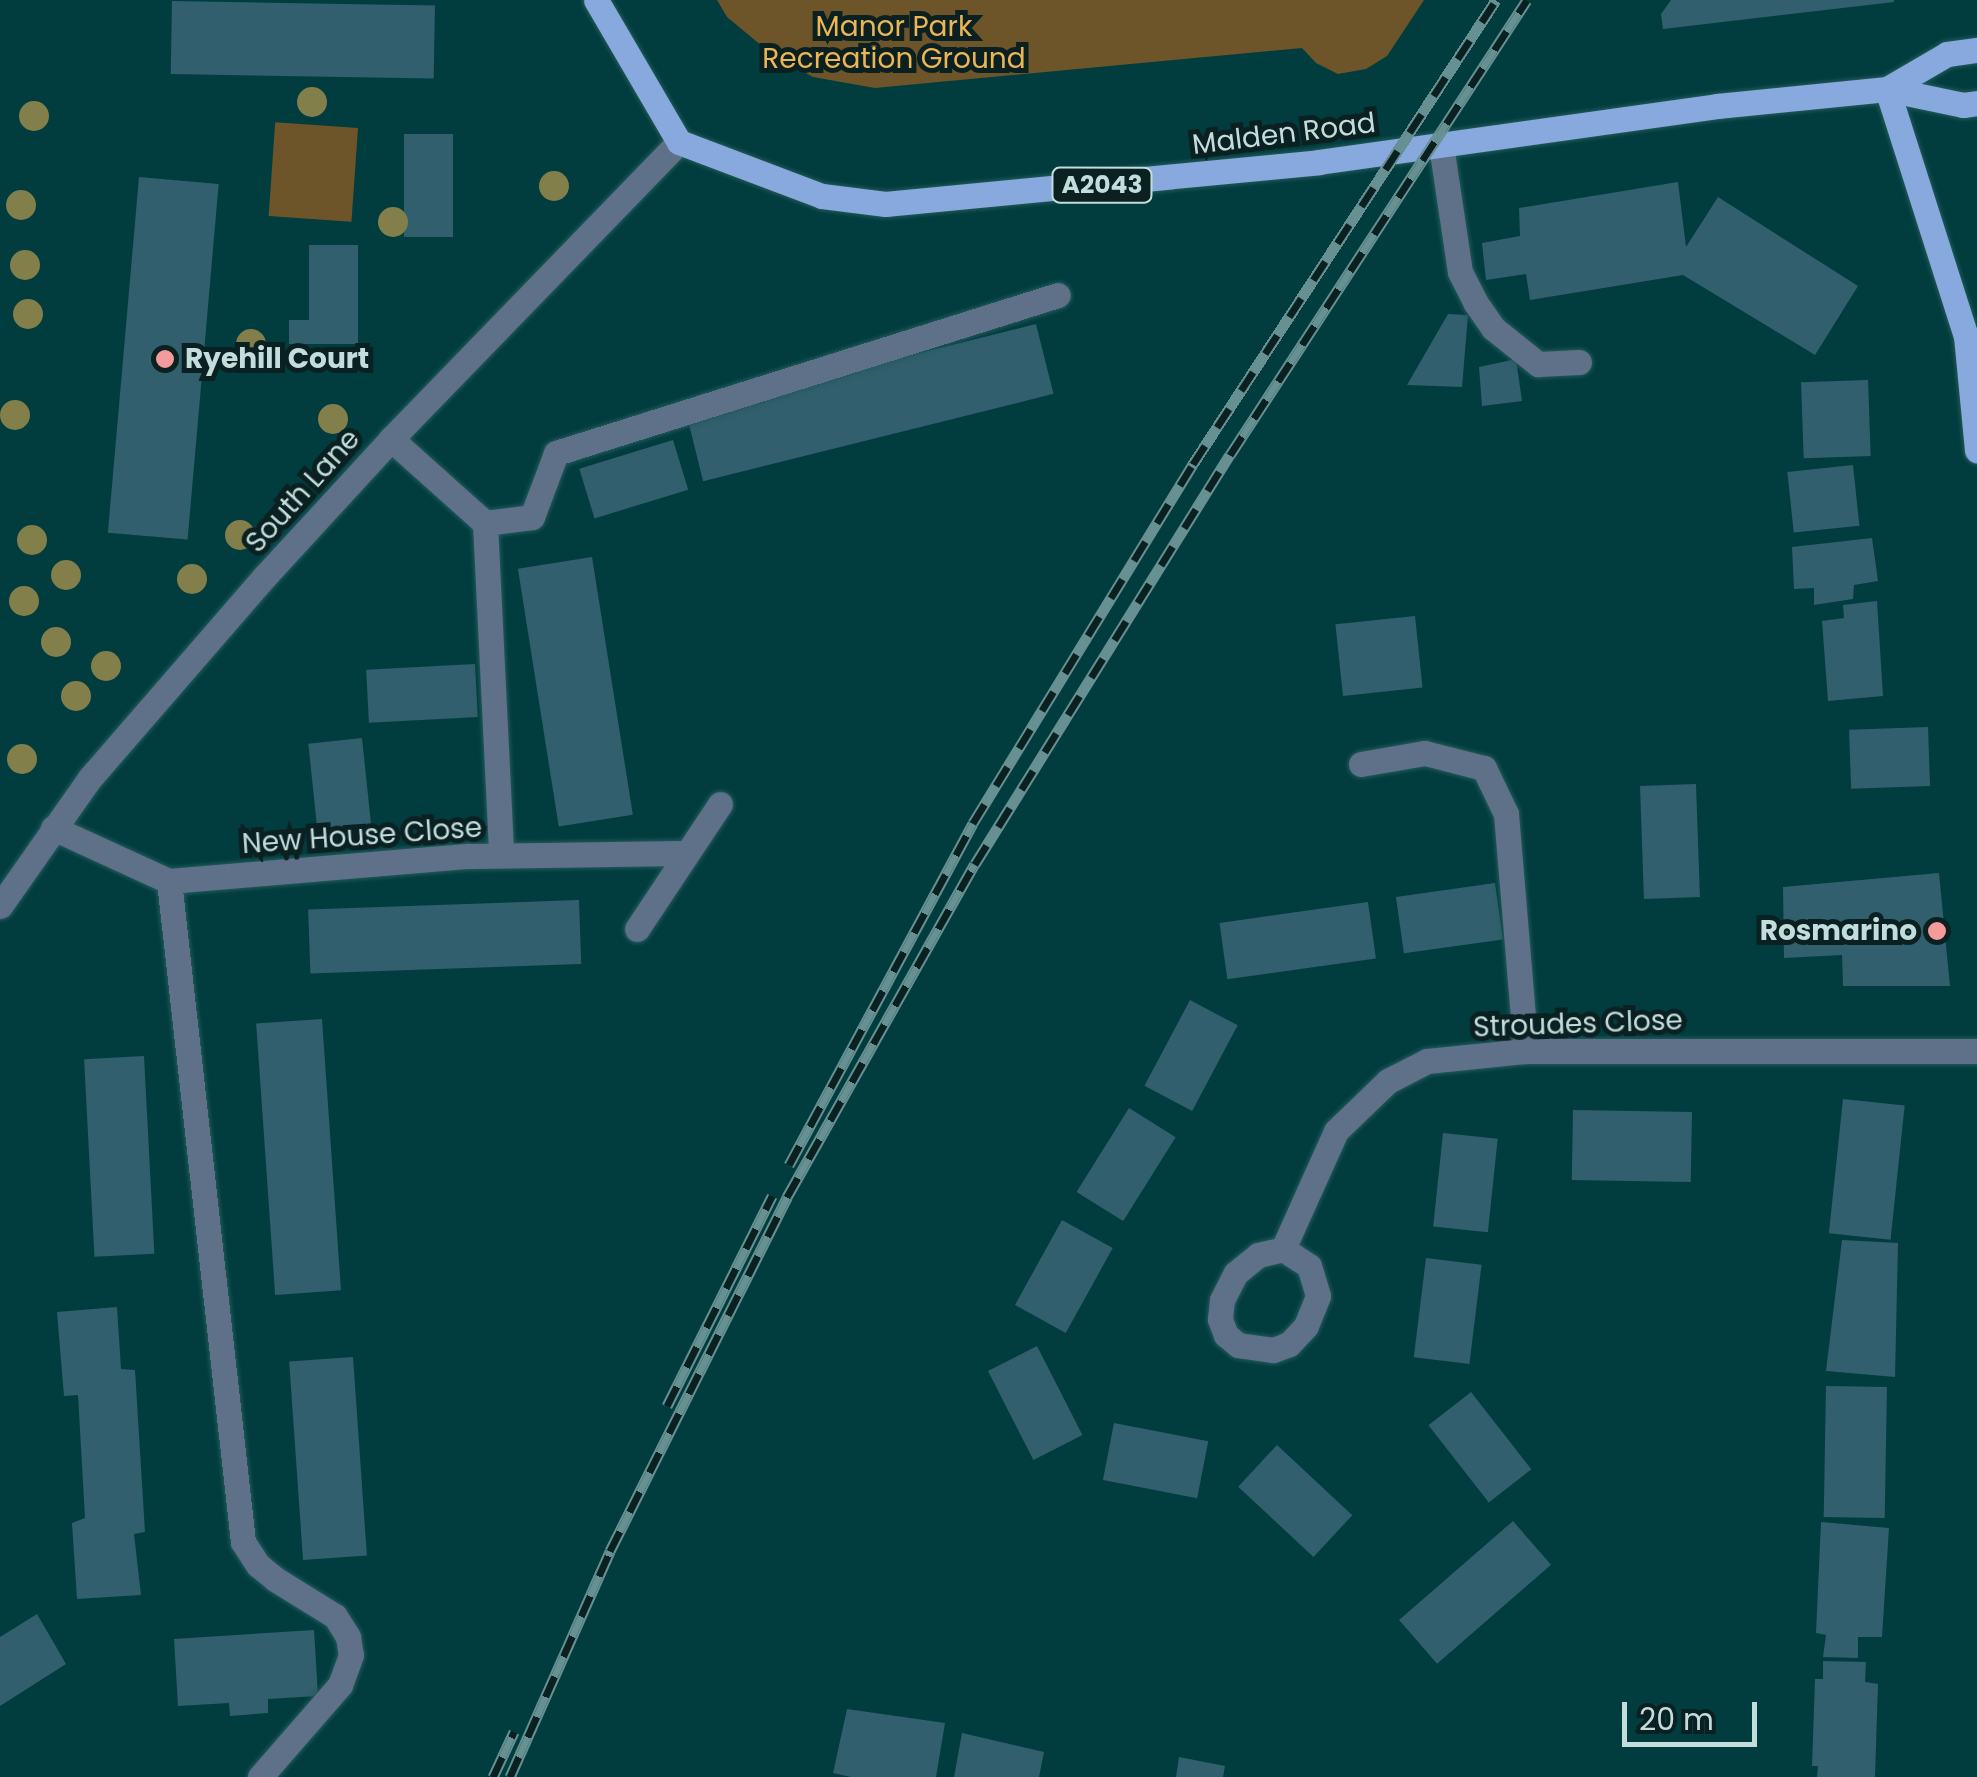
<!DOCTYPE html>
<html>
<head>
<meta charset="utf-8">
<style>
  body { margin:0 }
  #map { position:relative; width:1977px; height:1777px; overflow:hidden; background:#013d3f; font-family:Poppins,sans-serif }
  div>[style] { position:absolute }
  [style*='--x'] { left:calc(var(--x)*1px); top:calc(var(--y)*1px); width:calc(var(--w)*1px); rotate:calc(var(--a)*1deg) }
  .green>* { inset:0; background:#6e5529; transform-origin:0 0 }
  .building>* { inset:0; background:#315f6d; transform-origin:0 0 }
  .roads { filter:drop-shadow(0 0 2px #245a5b) drop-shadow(0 0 2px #245a5b) }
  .minor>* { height:25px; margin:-12.5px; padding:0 12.5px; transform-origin:12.5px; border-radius:12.5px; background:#5f7089 }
  .major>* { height:25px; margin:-12.5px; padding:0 12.5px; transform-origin:12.5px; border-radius:12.5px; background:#88a9dd }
  .rail>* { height:11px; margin-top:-5.5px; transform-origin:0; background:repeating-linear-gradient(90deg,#0b2021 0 22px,#669091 0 44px); box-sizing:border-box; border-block:2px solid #669091 }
  .trees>* { width:30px; height:30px; margin:-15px; border-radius:50%; background:#827f4b }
  .dots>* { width:28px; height:28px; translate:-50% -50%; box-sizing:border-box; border:5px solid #0b2021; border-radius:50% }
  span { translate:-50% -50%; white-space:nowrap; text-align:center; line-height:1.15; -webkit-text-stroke:10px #0b2021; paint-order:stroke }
  .shield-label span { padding:2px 8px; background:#0b2021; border:2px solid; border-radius:8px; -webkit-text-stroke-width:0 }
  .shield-label { font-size:25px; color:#c3dddd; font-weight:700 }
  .park-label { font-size:28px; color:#ecb555 }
  .street-label { font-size:28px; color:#c3dddd }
  .poi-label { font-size:28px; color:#c3dddd; font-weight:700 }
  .left { translate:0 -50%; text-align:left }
  .right { translate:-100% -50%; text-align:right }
  .scale { position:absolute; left:1622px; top:1702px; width:135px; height:45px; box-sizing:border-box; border:5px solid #c3dddd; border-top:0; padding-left:12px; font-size:30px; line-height:35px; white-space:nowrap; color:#c3dddd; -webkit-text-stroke:8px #0b2021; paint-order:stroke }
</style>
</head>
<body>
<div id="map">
  <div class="green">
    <i style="clip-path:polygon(717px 0,1424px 0,1387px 56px,1366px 69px,1338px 74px,1316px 63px,1302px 48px,875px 88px,813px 77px,769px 52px,727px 17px)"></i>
    <i style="left:358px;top:128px;width:94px;height:83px;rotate:94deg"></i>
  </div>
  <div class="building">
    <i style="clip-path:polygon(1671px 0,1894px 0,1894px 2px,1663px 29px,1661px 14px)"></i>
    <i style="left:172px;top:1px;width:263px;height:73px;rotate:1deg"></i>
    <i style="left:404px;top:134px;width:49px;height:103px"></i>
    <i style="left:139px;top:177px;width:80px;height:357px;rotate:5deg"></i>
    <i style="clip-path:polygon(1678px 182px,1686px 247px,1718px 197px,1858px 286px,1815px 355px,1683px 275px,1530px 300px,1526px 274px,1486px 280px,1482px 243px,1520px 236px,1519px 208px)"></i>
    <i style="clip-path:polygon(309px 245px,358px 245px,358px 344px,289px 344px,289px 320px,309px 320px)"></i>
    <i style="clip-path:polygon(1448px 314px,1468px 315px,1462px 387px,1407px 385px)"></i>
    <i style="left:1036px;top:324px;width:72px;height:361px;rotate:76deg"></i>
    <i style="clip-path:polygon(1516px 359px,1522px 401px,1482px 406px,1479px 367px)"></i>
    <i style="left:1868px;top:380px;width:76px;height:67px;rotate:88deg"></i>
    <i style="left:673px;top:440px;width:52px;height:98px;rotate:73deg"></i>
    <i style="left:1853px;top:465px;width:61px;height:66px;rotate:84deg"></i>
    <i style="clip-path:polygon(1872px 538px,1878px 581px,1854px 585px,1853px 599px,1814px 605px,1814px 588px,1794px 589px,1792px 547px)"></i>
    <i style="left:592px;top:557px;width:261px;height:75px;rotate:81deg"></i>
    <i style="clip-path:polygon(1877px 601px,1883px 696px,1828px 701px,1822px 621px,1844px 618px,1843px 605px)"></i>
    <i style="left:1415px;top:616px;width:72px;height:80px;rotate:84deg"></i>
    <i style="left:475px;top:664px;width:53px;height:109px;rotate:87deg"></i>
    <i style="left:1928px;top:727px;width:59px;height:79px;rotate:88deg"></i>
    <i style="left:362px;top:738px;width:103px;height:54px;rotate:84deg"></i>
    <i style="left:1696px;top:784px;width:113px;height:56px;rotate:88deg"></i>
    <i style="clip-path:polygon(1939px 873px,1950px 986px,1843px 986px,1842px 955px,1784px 958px,1783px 887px)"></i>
    <i style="left:1495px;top:883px;width:57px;height:100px;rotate:82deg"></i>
    <i style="left:579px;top:900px;width:64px;height:271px;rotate:88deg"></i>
    <i style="left:1368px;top:902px;width:57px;height:150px;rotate:82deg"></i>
    <i style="left:1190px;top:1000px;width:54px;height:97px;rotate:28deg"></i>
    <i style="left:322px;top:1019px;width:272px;height:66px;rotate:86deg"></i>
    <i style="left:144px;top:1056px;width:198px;height:60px;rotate:87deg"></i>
    <i style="left:1843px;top:1099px;width:62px;height:135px;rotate:6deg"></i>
    <i style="left:1129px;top:1108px;width:55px;height:99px;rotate:32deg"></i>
    <i style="left:1573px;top:1110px;width:119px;height:70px;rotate:1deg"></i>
    <i style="left:1443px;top:1133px;width:55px;height:94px;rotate:6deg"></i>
    <i style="left:1062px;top:1220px;width:58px;height:97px;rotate:29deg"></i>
    <i style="clip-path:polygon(1842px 1240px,1898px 1243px,1895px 1377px,1826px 1371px)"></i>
    <i style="left:1426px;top:1258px;width:56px;height:100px;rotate:7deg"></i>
    <i style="clip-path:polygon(117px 1307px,121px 1369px,135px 1370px,145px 1532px,134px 1534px,141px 1595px,77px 1599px,72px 1523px,85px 1518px,78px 1395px,64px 1396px,57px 1312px)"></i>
    <i style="left:1037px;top:1346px;width:100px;height:55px;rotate:63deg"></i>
    <i style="left:353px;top:1357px;width:199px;height:64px;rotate:86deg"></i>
    <i style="left:1826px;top:1386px;width:61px;height:131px;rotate:1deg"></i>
    <i style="left:1471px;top:1392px;width:98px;height:54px;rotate:52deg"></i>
    <i style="left:1114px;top:1423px;width:96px;height:58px;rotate:11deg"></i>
    <i style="left:1277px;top:1445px;width:103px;height:57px;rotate:43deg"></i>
    <i style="left:1513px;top:1521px;width:58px;height:151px;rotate:49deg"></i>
    <i style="clip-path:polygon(1821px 1522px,1889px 1528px,1882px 1637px,1858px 1637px,1858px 1658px,1823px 1657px,1826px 1635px,1816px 1633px)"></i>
    <i style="clip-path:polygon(37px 1614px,66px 1664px,0 1706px,0 1637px)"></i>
    <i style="clip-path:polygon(314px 1630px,318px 1696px,268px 1699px,268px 1713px,230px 1716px,229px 1703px,178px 1706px,174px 1639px)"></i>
    <i style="clip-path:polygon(1823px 1661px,1866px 1662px,1865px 1682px,1878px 1684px,1875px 1777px,1817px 1777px,1818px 1766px,1812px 1766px,1815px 1679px,1823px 1679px)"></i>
    <i style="clip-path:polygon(847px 1709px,945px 1723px,936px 1777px,851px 1777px,833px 1773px)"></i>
    <i style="clip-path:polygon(962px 1733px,1044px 1752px,1039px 1777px,954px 1777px)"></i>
    <i style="clip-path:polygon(1179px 1757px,1225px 1766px,1223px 1777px,1176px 1777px)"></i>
  </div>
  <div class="roads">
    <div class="minor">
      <i style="--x:1441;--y:145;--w:128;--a:81.5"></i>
      <i style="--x:1460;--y:272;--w:34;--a:63"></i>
      <i style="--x:1475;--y:302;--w:32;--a:55"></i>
      <i style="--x:1493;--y:328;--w:58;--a:38.7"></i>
      <i style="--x:1538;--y:364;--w:41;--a:-2.8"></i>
      <i style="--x:391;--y:439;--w:126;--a:41.8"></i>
      <i style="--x:485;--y:523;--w:332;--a:87.2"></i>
      <i style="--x:485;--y:523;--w:47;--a:-7.3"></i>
      <i style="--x:532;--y:517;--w:68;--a:-69.4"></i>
      <i style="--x:556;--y:453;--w:526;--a:-17.47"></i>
      <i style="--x:1361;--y:764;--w:65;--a:-9.8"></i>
      <i style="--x:1425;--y:753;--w:61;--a:14.3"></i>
      <i style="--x:1484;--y:768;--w:51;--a:64.4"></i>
      <i style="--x:1506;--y:814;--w:238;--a:85.2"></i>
      <i style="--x:53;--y:828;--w:128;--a:24.6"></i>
      <i style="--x:169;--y:881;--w:301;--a:-4.8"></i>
      <i style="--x:469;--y:856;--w:218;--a:-0.8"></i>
      <i style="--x:169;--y:881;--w:665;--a:83.61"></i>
      <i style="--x:243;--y:1542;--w:27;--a:57"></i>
      <i style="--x:258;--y:1565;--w:22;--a:39"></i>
      <i style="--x:275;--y:1579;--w:70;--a:31.7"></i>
      <i style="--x:335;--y:1616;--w:25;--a:58"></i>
      <i style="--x:348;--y:1637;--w:18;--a:81"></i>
      <i style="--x:351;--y:1655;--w:32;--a:110"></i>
      <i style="--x:340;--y:1685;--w:122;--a:131"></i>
      <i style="--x:0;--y:906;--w:156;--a:-54.9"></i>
      <i style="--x:90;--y:778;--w:269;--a:-49.1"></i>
      <i style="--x:266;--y:575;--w:185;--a:-47.4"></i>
      <i style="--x:391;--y:439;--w:414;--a:-45.9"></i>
      <i style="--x:637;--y:929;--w:150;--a:-56.4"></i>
      <i style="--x:1283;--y:1249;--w:129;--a:-65.8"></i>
      <i style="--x:1336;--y:1131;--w:72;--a:-43.9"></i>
      <i style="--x:1388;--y:1081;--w:44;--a:-27.1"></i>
      <i style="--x:1427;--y:1061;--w:100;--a:-5.8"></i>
      <i style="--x:1526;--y:1051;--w:451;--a:0"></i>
      <i style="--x:1283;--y:1249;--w:31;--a:33"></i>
      <i style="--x:1309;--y:1266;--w:31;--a:73"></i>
      <i style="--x:1318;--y:1296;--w:32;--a:112"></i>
      <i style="--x:1306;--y:1326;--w:25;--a:133"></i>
      <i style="--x:1289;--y:1344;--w:17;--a:159"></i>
      <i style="--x:1273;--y:1350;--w:35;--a:-172"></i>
      <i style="--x:1238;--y:1345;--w:16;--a:-140"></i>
      <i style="--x:1226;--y:1335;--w:17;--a:-111"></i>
      <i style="--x:1220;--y:1319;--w:19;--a:-84"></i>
      <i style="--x:1222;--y:1300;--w:30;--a:-63"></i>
      <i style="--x:1236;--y:1273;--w:28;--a:-39"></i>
      <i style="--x:1258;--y:1255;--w:26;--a:-13"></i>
    </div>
    <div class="major">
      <i style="--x:596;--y:0;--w:164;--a:59.7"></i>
      <i style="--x:679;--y:142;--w:153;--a:20.7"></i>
      <i style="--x:822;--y:196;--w:64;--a:7.2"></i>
      <i style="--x:885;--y:204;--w:436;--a:-5.5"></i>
      <i style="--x:1319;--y:162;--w:402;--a:-8"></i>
      <i style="--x:1717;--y:106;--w:171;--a:-5.7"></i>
      <i style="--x:1887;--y:89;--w:78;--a:11.9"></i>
      <i style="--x:1963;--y:105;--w:14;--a:-8"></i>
      <i style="--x:1887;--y:89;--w:259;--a:72.3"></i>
      <i style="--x:1966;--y:336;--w:115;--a:84.5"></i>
      <i style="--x:1887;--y:89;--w:69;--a:-30.3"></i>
      <i style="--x:1947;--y:54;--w:30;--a:-8"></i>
    </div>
  </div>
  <div class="rail">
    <i style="--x:789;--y:1165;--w:388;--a:-61.7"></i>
    <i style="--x:973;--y:823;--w:421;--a:-58.5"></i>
    <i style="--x:1193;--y:464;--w:554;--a:-56.85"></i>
    <i style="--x:667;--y:1406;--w:235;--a:-63.4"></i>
    <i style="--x:493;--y:1777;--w:50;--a:-65"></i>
    <i style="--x:510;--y:1777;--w:247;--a:-66.1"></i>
    <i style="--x:610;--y:1551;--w:396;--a:-63.4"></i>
    <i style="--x:787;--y:1197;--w:382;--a:-60.6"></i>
    <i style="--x:975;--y:864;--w:482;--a:-58.1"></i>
    <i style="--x:1230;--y:455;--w:543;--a:-56.87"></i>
  </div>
  <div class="trees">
    <i style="left:312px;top:102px"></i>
    <i style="left:34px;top:116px"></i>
    <i style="left:554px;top:186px"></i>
    <i style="left:21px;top:205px"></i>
    <i style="left:393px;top:222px"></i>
    <i style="left:25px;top:265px"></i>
    <i style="left:28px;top:314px"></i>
    <i style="left:251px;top:344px"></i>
    <i style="left:15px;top:415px"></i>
    <i style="left:333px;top:419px"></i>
    <i style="left:240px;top:535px"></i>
    <i style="left:32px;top:540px"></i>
    <i style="left:66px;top:575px"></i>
    <i style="left:192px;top:579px"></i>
    <i style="left:24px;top:601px"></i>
    <i style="left:56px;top:642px"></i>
    <i style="left:106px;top:666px"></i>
    <i style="left:76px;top:696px"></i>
    <i style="left:22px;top:759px"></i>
  </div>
  <div class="dots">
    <i style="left:165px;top:359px;background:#f59b9c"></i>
    <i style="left:1937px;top:931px;background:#f59b9c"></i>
  </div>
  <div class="shield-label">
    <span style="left:1102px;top:185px">A2043</span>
  </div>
  <div class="park-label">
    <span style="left:894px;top:43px">Manor Park<br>Recreation Ground</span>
  </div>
  <div class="street-label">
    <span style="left:1284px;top:134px;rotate:-7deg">Malden Road</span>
    <span style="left:303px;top:491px;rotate:-48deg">South Lane</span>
    <span style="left:362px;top:836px;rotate:-4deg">New House Close</span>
    <span style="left:1578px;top:1024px;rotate:-2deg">Stroudes Close</span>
  </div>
  <div class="poi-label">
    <span class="left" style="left:185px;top:359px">Ryehill Court</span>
    <span class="right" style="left:1917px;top:931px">Rosmarino</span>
  </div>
  <div class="scale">20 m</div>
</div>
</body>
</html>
